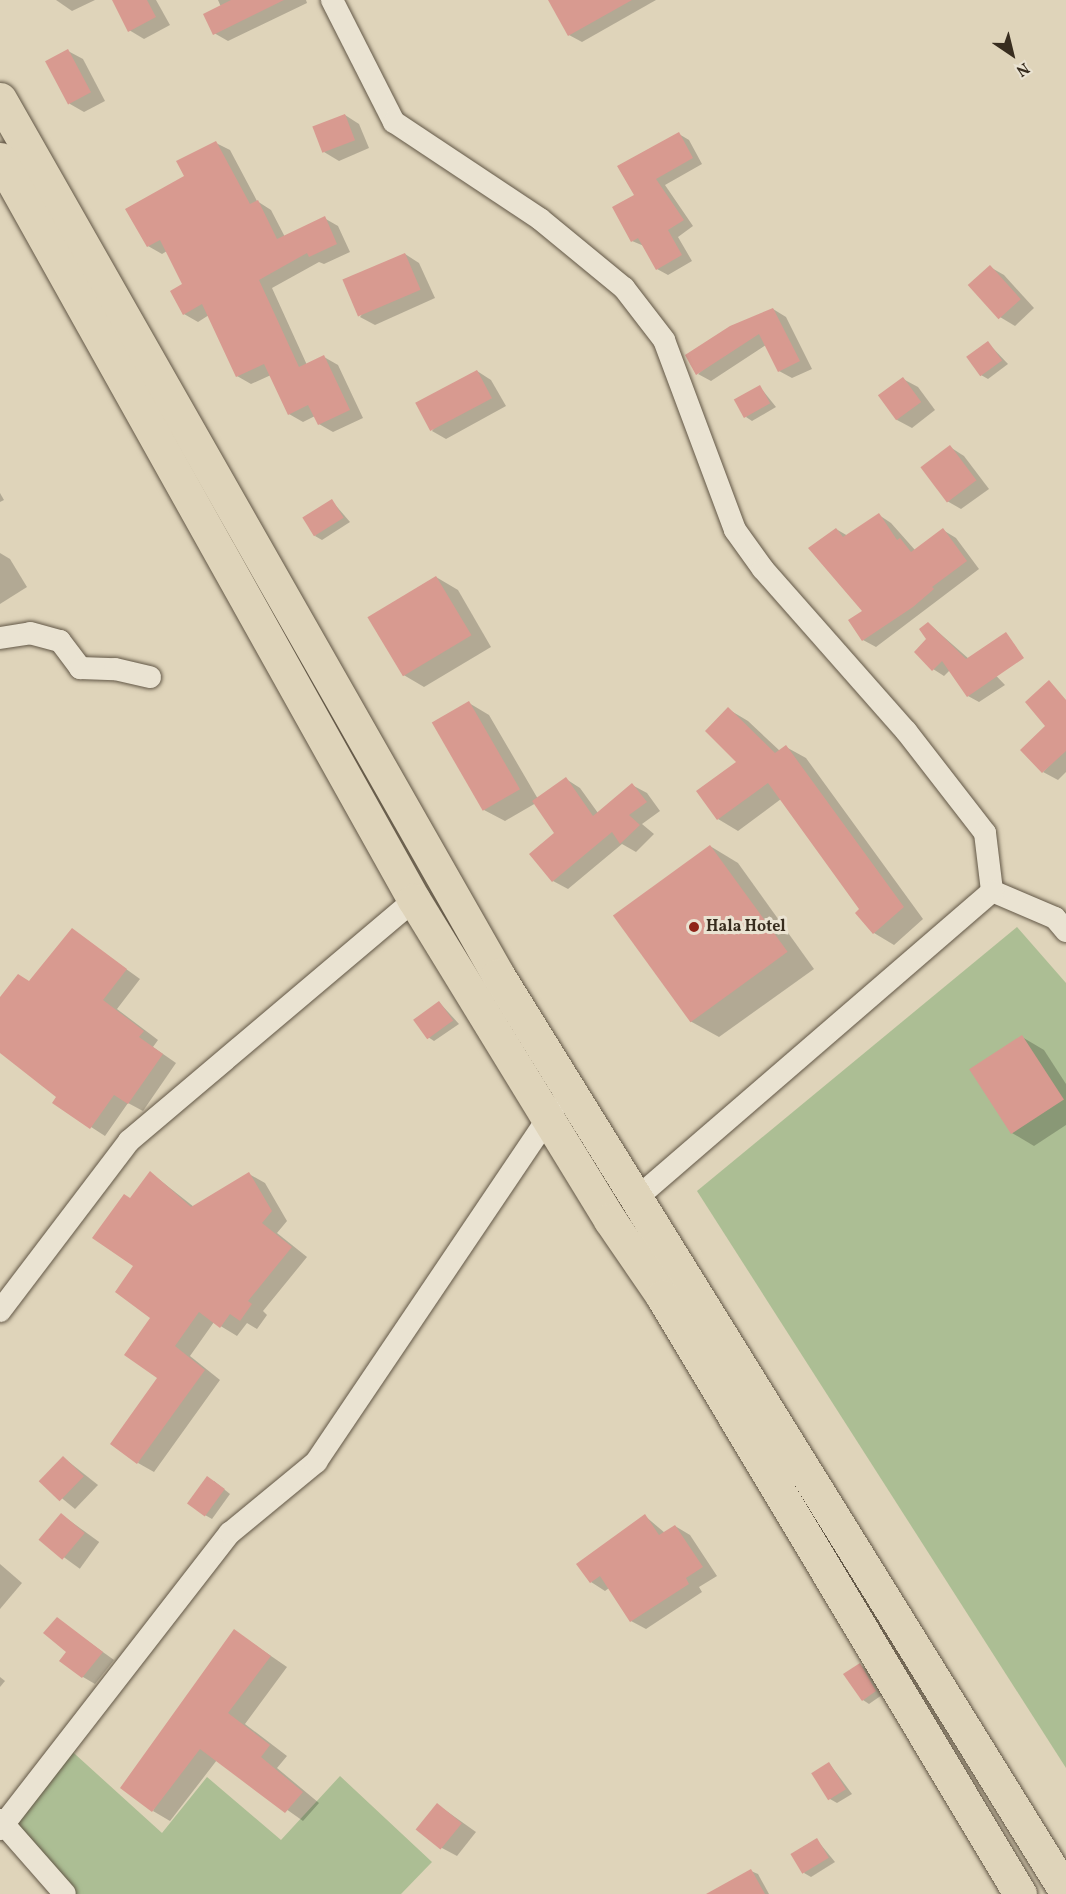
<!DOCTYPE html>
<html>
<head>
<meta charset="utf-8">
<style>
  body { margin:0 }
  #map { position:relative; width:1066px; height:1894px; overflow:hidden; background:#dfd4ba; font-family:Vollkorn,serif }
  div>[style] { position:absolute }
  [style*='--x'] { left:calc(var(--x)*1px); top:calc(var(--y)*1px); width:calc(var(--w)*1px); rotate:calc(var(--a)*1deg) }
  .green>* { inset:0; background:#acbe94 }
  .shadow>* { inset:0; background:#0003; transform-origin:0 0 }
  .building>* { inset:0; background:#d89a90; transform-origin:0 0 }
  .roads { filter:drop-shadow(0 0 2px #625746) drop-shadow(0 0 2px #625746) }
  .street>* { height:22px; margin:-11px; padding:0 11px; transform-origin:11px; border-radius:11px; background:#eae3d2 }
  .primary>* { height:33px; margin:-16.5px; padding:0 16.5px; transform-origin:16.5px; border-radius:16.5px; background:#dfd4ba }
  .dots>* { width:16px; height:16px; translate:-50% -50%; box-sizing:border-box; border:3px solid #eae3d2; border-radius:50% }
  span { translate:-50% -50%; white-space:nowrap; text-align:center; line-height:1.15; -webkit-text-stroke:6px #eae3d2; paint-order:stroke }
  .poi-label { font-size:16px; color:#382d1f; font-weight:700 }
  .left { translate:0 -50%; text-align:left }
  .north { position:absolute; left:982px; top:24px; width:60px; height:60px; -webkit-text-stroke:4px #eae3d2; paint-order:stroke; rotate:145deg; font-size:16px; font-weight:700; line-height:24px; text-align:center; color:#382d1f }
  .north::after { content:''; display:block; margin:auto; width:21px; height:27px; background:#382d1f; clip-path:polygon(50% 0,100% 100%,50% 72%,0 100%) }
</style>
</head>
<body>
<div id="map">
  <div class="green">
    <i style="clip-path:polygon(1017px 927px,1066px 983px,1066px 1768px,697px 1191px)"></i>
    <i style="clip-path:polygon(65px 1745px,162px 1833px,207px 1777px,281px 1840px,340px 1776px,432px 1862px,401px 1894px,65px 1894px,4px 1824px)"></i>
  </div>
  <div class="shadow">
    <i style="clip-path:polygon(56px 0,95px 0,72px 11px)"></i>
    <i style="clip-path:polygon(113px 0,156px 0,170px 25px,144px 39px,129px 30px)"></i>
    <i style="clip-path:polygon(218px 0,306px 0,307px 3px,228px 41px,214px 33px,221px 7px)"></i>
    <i style="clip-path:polygon(560px 0,656px 0,582px 42px,569px 35px)"></i>
    <i style="clip-path:polygon(68px 51px,83px 59px,105px 101px,84px 112px,70px 104px)"></i>
    <i style="clip-path:polygon(345px 115px,359px 124px,369px 148px,339px 161px,324px 152px)"></i>
    <i style="clip-path:polygon(679px 134px,689px 140px,702px 164px,665px 185px,693px 226px,678px 237px,692px 261px,668px 275px,657px 269px,644px 246px,632px 241px,636px 196px)"></i>
    <i style="clip-path:polygon(216px 143px,230px 150px,257px 201px,271px 210px,285px 237px,324px 218px,338px 226px,350px 252px,324px 264px,319px 262px,272px 288px,307px 365px,324px 357px,338px 365px,363px 418px,333px 432px,319px 424px,315px 416px,303px 422px,289px 414px,271px 375px,251px 384px,237px 376px,209px 315px,198px 322px,184px 314px,184px 284px,167px 251px,162px 254px,148px 246px,186px 177px)"></i>
    <i style="clip-path:polygon(405px 254px,419px 263px,435px 298px,375px 325px,360px 317px)"></i>
    <i style="clip-path:polygon(990px 267px,1004px 275px,1034px 308px,1015px 326px,1000px 317px)"></i>
    <i style="clip-path:polygon(773px 309px,786px 317px,812px 369px,792px 378px,779px 371px,766px 345px,711px 381px,698px 374px)"></i>
    <i style="clip-path:polygon(988px 343px,1008px 364px,988px 379px,981px 375px)"></i>
    <i style="clip-path:polygon(477px 371px,491px 380px,506px 406px,446px 439px,432px 431px)"></i>
    <i style="clip-path:polygon(903px 379px,918px 387px,935px 410px,912px 428px,897px 420px)"></i>
    <i style="clip-path:polygon(760px 387px,776px 407px,752px 421px,746px 417px)"></i>
    <i style="clip-path:polygon(950px 447px,964px 456px,989px 489px,961px 509px,947px 501px)"></i>
    <i style="clip-path:polygon(0 493px,4px 500px,0 502px)"></i>
    <i style="clip-path:polygon(332px 501px,350px 522px,322px 540px,315px 536px)"></i>
    <i style="clip-path:polygon(879px 515px,891px 523px,915px 550px,943px 530px,956px 538px,979px 569px,876px 647px,863px 640px,864px 611px,836px 529px,848px 536px)"></i>
    <i style="clip-path:polygon(0 553px,10px 559px,27px 587px,0 604px)"></i>
    <i style="clip-path:polygon(436px 577px,458px 590px,491px 647px,424px 687px,402px 674px)"></i>
    <i style="clip-path:polygon(928px 623px,969px 659px,984px 663px,1005px 685px,979px 702px,968px 696px,950px 670px,944px 676px,933px 669px)"></i>
    <i style="clip-path:polygon(469px 703px,489px 715px,538px 799px,566px 779px,580px 788px,598px 813px,632px 785px,647px 793px,660px 811px,642px 824px,654px 834px,636px 852px,622px 844px,568px 889px,553px 881px,556px 833px,536px 803px,505px 821px,484px 810px)"></i>
    <i style="clip-path:polygon(728px 709px,748px 721px,780px 751px,786px 747px,806px 758px,923px 919px,894px 945px,874px 933px,857px 913px,861px 910px,781px 799px,738px 831px,718px 819px,739px 762px)"></i>
    <i style="clip-path:polygon(1066px 747px,1066px 772px,1058px 780px,1043px 772px)"></i>
    <i style="clip-path:polygon(710px 846px,738px 863px,814px 969px,719px 1037px,690px 1021px)"></i>
    <i style="clip-path:polygon(72px 930px,140px 979px,117px 1009px,158px 1040px,153px 1047px,176px 1063px,143px 1111px,128px 1103px,105px 1136px,54px 1103px,58px 1096px,0 1050px,0 1000px,30px 982px)"></i>
    <i style="clip-path:polygon(439px 1002px,459px 1024px,434px 1041px,428px 1037px)"></i>
    <i style="clip-path:polygon(1022px 1037px,1044px 1050px,1066px 1084px,1066px 1125px,1034px 1146px,1012px 1133px,971px 1070px)"></i>
    <i style="clip-path:polygon(151px 1173px,194px 1207px,249px 1174px,265px 1183px,287px 1221px,277px 1233px,307px 1257px,263px 1311px,267px 1315px,257px 1329px,247px 1323px,237px 1336px,214px 1322px,190px 1356px,220px 1380px,154px 1472px,138px 1463px,159px 1378px,152px 1317px,135px 1266px,131px 1200px)"></i>
    <i style="clip-path:polygon(64px 1458px,98px 1485px,75px 1509px,41px 1481px)"></i>
    <i style="clip-path:polygon(214px 1481px,230px 1494px,212px 1519px,205px 1515px)"></i>
    <i style="left:62px;top:1515px;width:46px;height:33px;rotate:36deg"></i>
    <i style="clip-path:polygon(645px 1516px,665px 1533px,675px 1526px,690px 1535px,717px 1576px,699px 1587px,702px 1592px,646px 1629px,631px 1621px,609px 1588px,605px 1591px,591px 1582px)"></i>
    <i style="clip-path:polygon(0 1564px,22px 1583px,0 1609px)"></i>
    <i style="clip-path:polygon(57px 1619px,114px 1660px,95px 1684px,83px 1677px,68px 1652px)"></i>
    <i style="clip-path:polygon(235px 1631px,287px 1667px,245px 1724px,287px 1756px,277px 1768px,319px 1803px,303px 1821px,217px 1760px,170px 1821px,153px 1811px)"></i>
    <i style="clip-path:polygon(860px 1665px,867px 1669px,882px 1695px,869px 1704px,863px 1700px)"></i>
    <i style="clip-path:polygon(0 1677px,5px 1681px,0 1687px)"></i>
    <i style="clip-path:polygon(829px 1763px,852px 1794px,837px 1803px,830px 1799px)"></i>
    <i style="clip-path:polygon(438px 1805px,476px 1832px,457px 1856px,442px 1848px)"></i>
    <i style="clip-path:polygon(817px 1840px,835px 1862px,811px 1877px,804px 1873px)"></i>
    <i style="clip-path:polygon(751px 1871px,758px 1874px,769px 1894px,731px 1894px)"></i>
  </div>
  <div class="building">
    <i style="clip-path:polygon(112px 0,147px 0,156px 17px,128px 32px)"></i>
    <i style="clip-path:polygon(231px 0,284px 0,213px 35px,203px 14px)"></i>
    <i style="clip-path:polygon(548px 0,632px 0,568px 36px)"></i>
    <i style="left:68px;top:49px;width:49px;height:26px;rotate:62deg"></i>
    <i style="left:345px;top:114px;width:28px;height:35px;rotate:69deg"></i>
    <i style="clip-path:polygon(679px 132px,693px 158px,656px 179px,684px 220px,668px 230px,682px 255px,656px 270px,638px 238px,631px 242px,612px 207px,634px 195px,617px 166px)"></i>
    <i style="clip-path:polygon(216px 141px,250px 204px,258px 200px,277px 239px,325px 216px,337px 244px,309px 257px,307px 253px,259px 280px,299px 367px,324px 355px,350px 410px,318px 425px,308px 405px,288px 415px,264px 364px,236px 377px,202px 304px,183px 315px,170px 291px,182px 284px,160px 240px,147px 247px,125px 209px,184px 176px,176px 161px)"></i>
    <i style="left:405px;top:253px;width:40px;height:68px;rotate:67deg"></i>
    <i style="left:990px;top:265px;width:46px;height:30px;rotate:48deg"></i>
    <i style="clip-path:polygon(773px 308px,800px 361px,778px 372px,759px 334px,696px 375px,685px 355px,730px 326px)"></i>
    <i style="left:988px;top:341px;width:24px;height:27px;rotate:54deg"></i>
    <i style="left:477px;top:370px;width:32px;height:70px;rotate:62deg"></i>
    <i style="left:903px;top:377px;width:31px;height:31px;rotate:54deg"></i>
    <i style="left:760px;top:385px;width:21px;height:30px;rotate:61deg"></i>
    <i style="left:950px;top:445px;width:44px;height:37px;rotate:53deg"></i>
    <i style="left:332px;top:499px;width:22px;height:35px;rotate:58deg"></i>
    <i style="clip-path:polygon(879px 513px,897px 540px,900px 538px,911px 552px,943px 528px,967px 561px,932px 587px,934px 589px,913px 607px,862px 641px,848px 620px,862px 611px,808px 548px,836px 528px,843px 537px)"></i>
    <i style="left:436px;top:576px;width:69px;height:80px;rotate:59deg"></i>
    <i style="clip-path:polygon(928px 622px,966px 659px,1006px 632px,1024px 658px,967px 697px,942px 661px,932px 671px,914px 652px,926px 639px,919px 629px)"></i>
    <i style="clip-path:polygon(1049px 680px,1066px 700px,1066px 751px,1042px 773px,1020px 750px,1045px 726px,1025px 702px)"></i>
    <i style="left:469px;top:701px;width:102px;height:43px;rotate:60deg"></i>
    <i style="clip-path:polygon(728px 707px,775px 753px,786px 745px,904px 907px,873px 934px,855px 913px,859px 909px,768px 783px,717px 820px,696px 791px,736px 762px,705px 731px)"></i>
    <i style="clip-path:polygon(566px 777px,593px 816px,632px 783px,647px 802px,629px 815px,640px 825px,620px 844px,612px 832px,552px 882px,529px 854px,554px 833px,532px 801px)"></i>
    <i style="left:710px;top:845px;width:132px;height:120px;rotate:54deg"></i>
    <i style="clip-path:polygon(72px 928px,127px 969px,103px 1000px,144px 1031px,139px 1037px,163px 1054px,128px 1104px,114px 1095px,90px 1129px,52px 1103px,56px 1097px,0 1053px,0 997px,18px 974px,29px 981px)"></i>
    <i style="left:439px;top:1001px;width:24px;height:32px;rotate:54deg"></i>
    <i style="left:1022px;top:1035px;width:77px;height:63px;rotate:57deg"></i>
    <i style="clip-path:polygon(150px 1171px,191px 1207px,249px 1172px,272px 1211px,262px 1223px,292px 1247px,248px 1301px,252px 1304px,240px 1321px,230px 1314px,220px 1328px,199px 1312px,175px 1346px,205px 1370px,137px 1464px,110px 1444px,157px 1378px,124px 1355px,150px 1318px,115px 1292px,133px 1266px,92px 1238px,124px 1194px,130px 1198px)"></i>
    <i style="left:63px;top:1456px;width:29px;height:35px;rotate:44deg"></i>
    <i style="left:207px;top:1476px;width:22px;height:34px;rotate:36deg"></i>
    <i style="left:61px;top:1513px;width:31px;height:35px;rotate:40deg"></i>
    <i style="clip-path:polygon(645px 1514px,659px 1535px,675px 1525px,703px 1567px,686px 1578px,689px 1584px,630px 1622px,600px 1576px,590px 1583px,576px 1564px)"></i>
    <i style="clip-path:polygon(57px 1617px,103px 1652px,82px 1678px,59px 1661px,66px 1652px,43px 1633px)"></i>
    <i style="clip-path:polygon(234px 1629px,271px 1656px,228px 1713px,270px 1745px,261px 1757px,303px 1792px,285px 1813px,200px 1749px,152px 1812px,120px 1788px)"></i>
    <i style="clip-path:polygon(860px 1663px,876px 1691px,862px 1701px,843px 1674px)"></i>
    <i style="left:829px;top:1762px;width:32px;height:21px;rotate:58deg"></i>
    <i style="left:437px;top:1803px;width:32px;height:34px;rotate:39deg"></i>
    <i style="left:817px;top:1838px;width:23px;height:31px;rotate:59deg"></i>
    <i style="clip-path:polygon(751px 1869px,765px 1894px,706px 1894px)"></i>
  </div>
  <div class="roads">
    <div class="street">
      <i style="--x:332;--y:0;--w:137;--a:63.1"></i>
      <i style="--x:394;--y:122;--w:175;--a:33.6"></i>
      <i style="--x:540;--y:219;--w:109;--a:39.4"></i>
      <i style="--x:624;--y:288;--w:66;--a:52.4"></i>
      <i style="--x:664;--y:340;--w:203;--a:69.5"></i>
      <i style="--x:735;--y:530;--w:48;--a:54.3"></i>
      <i style="--x:763;--y:569;--w:216;--a:48.6"></i>
      <i style="--x:906;--y:731;--w:129;--a:52.2"></i>
      <i style="--x:985;--y:833;--w:58;--a:83.1"></i>
      <i style="--x:992;--y:891;--w:69;--a:23.2"></i>
      <i style="--x:1055;--y:918;--w:17;--a:50"></i>
      <i style="--x:0;--y:638;--w:30;--a:-9"></i>
      <i style="--x:30;--y:633;--w:31;--a:15"></i>
      <i style="--x:60;--y:641;--w:34;--a:53"></i>
      <i style="--x:80;--y:668;--w:35;--a:2"></i>
      <i style="--x:115;--y:669;--w:36;--a:13"></i>
      <i style="--x:638;--y:1197;--w:468;--a:-40.8"></i>
      <i style="--x:0;--y:1311;--w:213;--a:-52.8"></i>
      <i style="--x:129;--y:1141;--w:373;--a:-40.2"></i>
      <i style="--x:0;--y:1820;--w:98;--a:48.7"></i>
      <i style="--x:0;--y:1829;--w:375;--a:-52.2"></i>
      <i style="--x:230;--y:1533;--w:112;--a:-39.5"></i>
      <i style="--x:316;--y:1462;--w:427;--a:-56"></i>
    </div>
    <div class="primary">
      <i style="--x:0;--y:99;--w:1008;--a:60.38"></i>
      <i style="--x:498;--y:975;--w:1079;--a:58.23"></i>
      <i style="--x:0;--y:159;--w:849;--a:60.81"></i>
      <i style="--x:414;--y:900;--w:375;--a:58.5"></i>
      <i style="--x:610;--y:1220;--w:92;--a:55.6"></i>
      <i style="--x:662;--y:1296;--w:697;--a:59.09"></i>
    </div>
  </div>
  <div class="dots">
    <i style="left:694px;top:927px;background:#8f2418"></i>
  </div>
  <div class="poi-label">
    <span class="left" style="left:706px;top:927px">Hala Hotel</span>
  </div>
  <div class="north">N</div>
</div>
</body>
</html>
